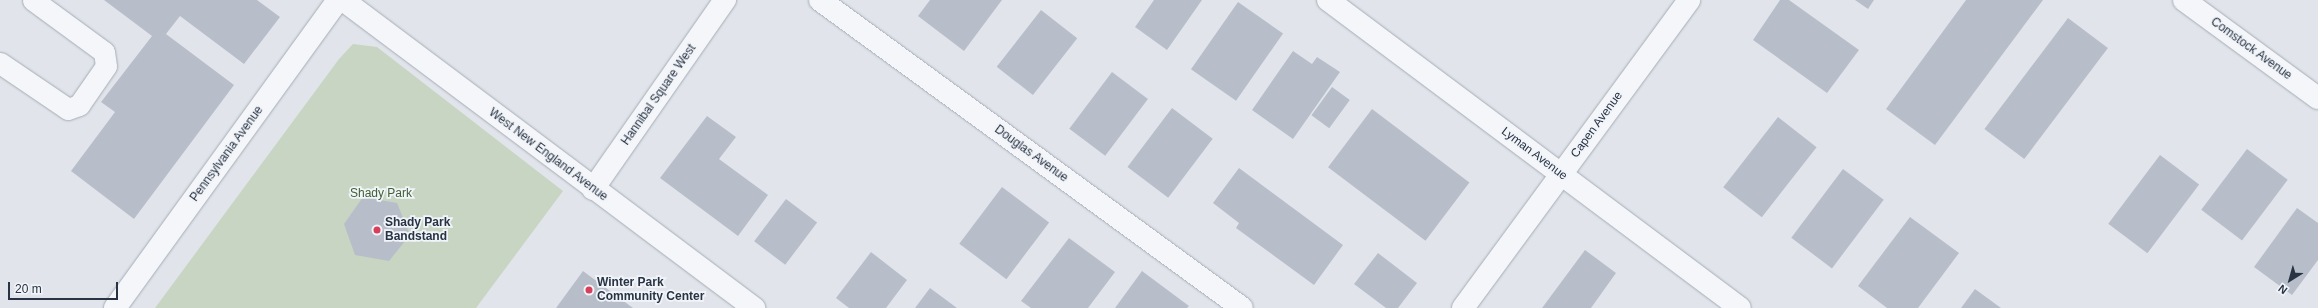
<!DOCTYPE html>
<html>
<head>
<meta charset="utf-8">
<style>
  body { margin:0 }
  #map { position:relative; width:2318px; height:308px; overflow:hidden; background:#e1e5eb; font-family:Helvetica,sans-serif }
  div>[style] { position:absolute }
  [style*='--x'] { left:calc(var(--x)*1px); top:calc(var(--y)*1px); width:calc(var(--w)*1px); rotate:calc(var(--a)*1deg) }
  .green>* { inset:0; background:#c7d5c2 }
  .building>* { inset:0; background:#b8bec9; transform-origin:0 0 }
  .roads { filter:drop-shadow(0 0 1px #a6acb6) drop-shadow(0 0 1px #a6acb6) }
  .service>* { height:21px; margin:-10.5px; padding:0 10.5px; transform-origin:10.5px; border-radius:10.5px; background:#f4f6f9 }
  .minor>* { height:22px; margin:-11px; padding:0 11px; transform-origin:11px; border-radius:11px; background:#f4f6f9 }
  .tertiary>* { height:22px; margin:-11px; padding:0 11px; transform-origin:11px; border-radius:11px; background:#f4f6f9 }
  .dots>* { width:11px; height:11px; translate:-50% -50%; box-sizing:border-box; border:2px solid #f1f4f8; border-radius:50% }
  span { translate:-50% -50%; white-space:nowrap; text-align:center; line-height:1.15; -webkit-text-stroke:3.5px #f1f4f8; paint-order:stroke }
  .street-label { font-size:12px; color:#283344 }
  .park-label { font-size:12px; color:#3e6034 }
  .poi-label { font-size:12px; color:#283344; font-weight:700 }
  .left { translate:0 -50%; text-align:left }
  .north { position:absolute; left:2270px; top:260px; width:40px; height:40px; -webkit-text-stroke:3px #f1f4f8; paint-order:stroke; rotate:217deg; font-size:11px; font-weight:700; line-height:16px; text-align:center; color:#283344 }
  .north::after { content:''; display:block; margin:auto; width:14px; height:18px; background:#283344; clip-path:polygon(50% 0,100% 100%,50% 72%,0 100%) }
  .scale { position:absolute; left:8px; top:282px; width:110px; height:18px; box-sizing:border-box; border:2px solid #283344; border-top:0; padding-left:5px; font-size:12px; line-height:14px; white-space:nowrap; color:#283344; -webkit-text-stroke:3px #f1f4f8; paint-order:stroke }
</style>
</head>
<body>
<div id="map">
  <div class="green">
    <i style="clip-path:polygon(353px 44px,377px 47px,563px 191px,476px 308px,155px 308px,339px 59px)"></i>
  </div>
  <div class="building">
    <i style="clip-path:polygon(104px 0,257px 0,280px 17px,244px 64px,180px 16px,166px 34px,234px 85px,134px 219px,71px 171px,115px 112px,101px 102px,152px 36px)"></i>
    <i style="clip-path:polygon(930px 0,1002px 0,964px 51px,918px 16px)"></i>
    <i style="clip-path:polygon(1154px 0,1202px 0,1167px 50px,1135px 27px)"></i>
    <i style="clip-path:polygon(1780px 0,1789px 0,1859px 50px,1827px 93px,1753px 40px)"></i>
    <i style="clip-path:polygon(1855px 0,1874px 0,1868px 9px)"></i>
    <i style="clip-path:polygon(1966px 0,2043px 0,1935px 145px,1886px 109px)"></i>
    <i style="left:1238px;top:2px;width:55px;height:82px;rotate:35deg"></i>
    <i style="left:1041px;top:10px;width:46px;height:72px;rotate:38deg"></i>
    <i style="left:2068px;top:18px;width:50px;height:139px;rotate:37deg"></i>
    <i style="clip-path:polygon(1293px 51px,1312px 64px,1317px 57px,1340px 72px,1293px 139px,1252px 110px)"></i>
    <i style="left:1112px;top:72px;width:45px;height:71px;rotate:37deg"></i>
    <i style="left:1332px;top:87px;width:22px;height:35px;rotate:36deg"></i>
    <i style="left:1172px;top:108px;width:51px;height:74px;rotate:37deg"></i>
    <i style="left:1372px;top:109px;width:122px;height:73px;rotate:37deg"></i>
    <i style="clip-path:polygon(707px 116px,736px 137px,719px 159px,768px 195px,738px 236px,660px 178px)"></i>
    <i style="left:1778px;top:117px;width:49px;height:89px;rotate:38deg"></i>
    <i style="left:2247px;top:149px;width:51px;height:76px;rotate:37deg"></i>
    <i style="left:2160px;top:155px;width:49px;height:86px;rotate:37deg"></i>
    <i style="clip-path:polygon(1239px 168px,1343px 245px,1314px 285px,1236px 228px,1239px 223px,1213px 203px)"></i>
    <i style="left:1843px;top:169px;width:51px;height:86px;rotate:37deg"></i>
    <i style="left:1002px;top:187px;width:59px;height:71px;rotate:37deg"></i>
    <i style="clip-path:polygon(363px 197px,397px 203px,410px 235px,389px 261px,355px 255px,344px 224px)"></i>
    <i style="left:786px;top:199px;width:39px;height:53px;rotate:37deg"></i>
    <i style="clip-path:polygon(2297px 208px,2318px 223px,2318px 260px,2292px 295px,2254px 267px)"></i>
    <i style="clip-path:polygon(1910px 217px,1959px 253px,1918px 308px,1887px 308px,1858px 286px)"></i>
    <i style="clip-path:polygon(1069px 238px,1115px 272px,1088px 308px,1031px 308px,1021px 301px)"></i>
    <i style="clip-path:polygon(1585px 250px,1616px 273px,1591px 308px,1542px 308px)"></i>
    <i style="clip-path:polygon(871px 252px,907px 280px,886px 308px,849px 308px,836px 298px)"></i>
    <i style="clip-path:polygon(1378px 253px,1417px 283px,1398px 308px,1386px 308px,1354px 284px)"></i>
    <i style="clip-path:polygon(583px 271px,633px 308px,556px 308px)"></i>
    <i style="clip-path:polygon(1142px 271px,1189px 306px,1187px 308px,1115px 308px)"></i>
    <i style="clip-path:polygon(930px 288px,957px 308px,915px 308px)"></i>
    <i style="clip-path:polygon(1975px 289px,2001px 308px,1961px 308px)"></i>
  </div>
  <div class="roads">
    <div class="service">
      <i style="--x:0;--y:63;--w:82;--a:34.1"></i>
      <i style="--x:68;--y:109;--w:12;--a:-20"></i>
      <i style="--x:79;--y:105;--w:47;--a:-55.3"></i>
      <i style="--x:106;--y:66;--w:14;--a:-98"></i>
      <i style="--x:104;--y:52;--w:88;--a:-143.8"></i>
    </div>
    <div class="minor">
      <i style="--x:820;--y:0;--w:522;--a:36.12"></i>
      <i style="--x:1328;--y:0;--w:514;--a:36.78"></i>
      <i style="--x:2184;--y:0;--w:166;--a:36.2"></i>
      <i style="--x:593;--y:189;--w:231;--a:-55.1"></i>
      <i style="--x:1463;--y:308;--w:382;--a:-53.7"></i>
    </div>
    <div class="tertiary">
      <i style="--x:343;--y:0;--w:514;--a:36.85"></i>
      <i style="--x:115;--y:308;--w:380;--a:-54.1"></i>
    </div>
  </div>
  <div class="dots">
    <i style="left:377px;top:230px;background:#d73f5a"></i>
    <i style="left:589px;top:290px;background:#d73f5a"></i>
  </div>
  <div class="street-label">
    <span style="left:2251px;top:49px;rotate:36deg">Comstock Avenue</span>
    <span style="left:659px;top:95px;rotate:-55deg">Hannibal Square West</span>
    <span style="left:1597px;top:125px;rotate:-54deg">Capen Avenue</span>
    <span style="left:227px;top:154px;rotate:-54deg">Pennsylvania Avenue</span>
    <span style="left:1031px;top:154px;rotate:36deg">Douglas Avenue</span>
    <span style="left:1534px;top:154px;rotate:37deg">Lyman Avenue</span>
    <span style="left:548px;top:155px;rotate:37deg">West New England Avenue</span>
  </div>
  <div class="park-label">
    <span style="left:381px;top:194px">Shady Park</span>
  </div>
  <div class="poi-label">
    <span class="left" style="left:385px;top:230px">Shady Park<br>Bandstand</span>
    <span class="left" style="left:597px;top:290px">Winter Park<br>Community Center</span>
  </div>
  <div class="north">N</div>
  <div class="scale">20 m</div>
</div>
</body>
</html>
